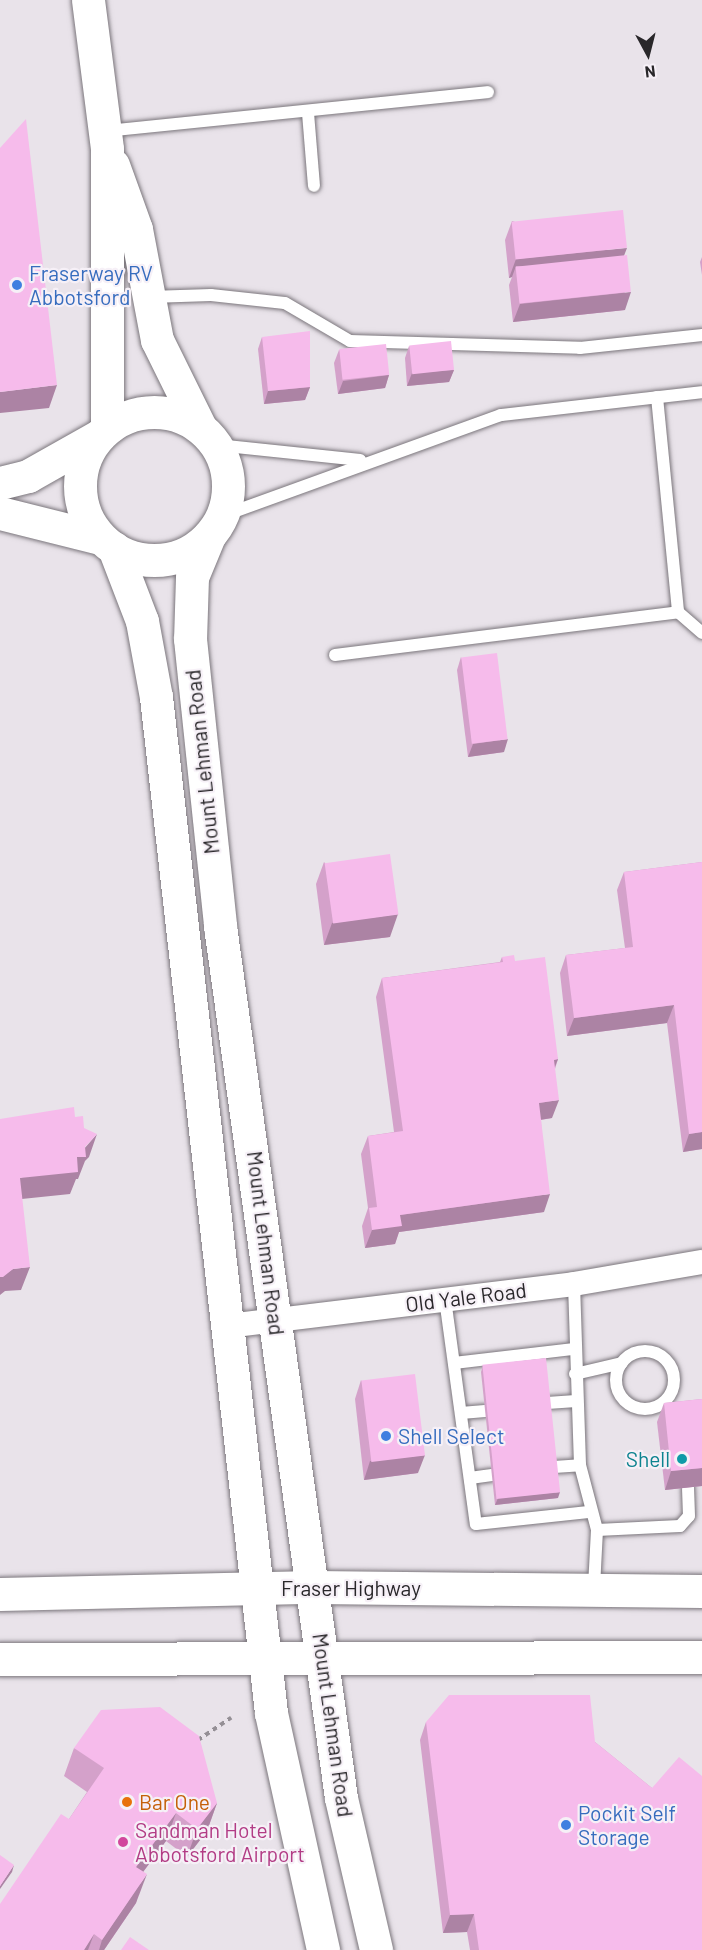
<!DOCTYPE html>
<html>
<head>
<meta charset="utf-8">
<style>
  body { margin:0 }
  #map { position:relative; width:702px; height:1950px; overflow:hidden; background:#e9e3ea; font-family:Barlow,sans-serif }
  div>[style] { position:absolute }
  [style*='--x'] { left:calc(var(--x)*1px); top:calc(var(--y)*1px); width:calc(var(--w)*1px); rotate:calc(var(--a)*1deg) }
  .path>* { height:4px; margin-top:-2px; transform-origin:0; background:repeating-linear-gradient(90deg,#948f95 0 4.5px,transparent 0 9px) }
  .roads { filter:drop-shadow(0 0 2px #7b767c) drop-shadow(0 0 2px #7b767c) }
  .lane>* { height:12px; margin:-6px; padding:0 6px; transform-origin:6px; border-radius:6px; background:#fff }
  .lane>.ring { margin:-6px; padding:0; box-sizing:content-box; background:none; border:12px solid #fff; border-radius:50% }
  .street>* { height:24px; margin:-12px; padding:0 12px; transform-origin:12px; border-radius:12px; background:#fff }
  .secondary>* { height:33px; margin:-16.5px; padding:0 16.5px; transform-origin:16.5px; border-radius:16.5px; background:#fff }
  .secondary>.ring { margin:-16.5px; padding:0; box-sizing:content-box; background:none; border:33px solid #fff; border-radius:50% }
  .primary>* { height:33px; margin:-16.5px; padding:0 16.5px; transform-origin:16.5px; border-radius:16.5px; background:#fff }
  .wall>* { inset:0; background:#d4a1ca }
  .shaded-wall>* { inset:0; background:#ac83a4 }
  .building>* { inset:0; background:#f6bbeb; transform-origin:0 0 }
  .dots>* { width:16px; height:16px; translate:-50% -50%; box-sizing:border-box; border:3px solid #f6f0f7; border-radius:50% }
  span { translate:-50% -50%; white-space:nowrap; text-align:center; line-height:1.15; -webkit-text-stroke:4.5px #f6f0f7; paint-order:stroke }
  .shop-label { font-size:21px; color:#366cbe }
  .left { translate:0 -50%; text-align:left }
  .street-label { font-size:21px; color:#29272a }
  .culture-label { font-size:21px; color:#0d838f }
  .right { translate:-100% -50%; text-align:right }
  .food-label { font-size:21px; color:#c56008 }
  .hotel-label { font-size:21px; color:#b23c85 }
  .north { position:absolute; left:618px; top:24px; width:60px; height:60px; -webkit-text-stroke:4px #f6f0f7; paint-order:stroke; rotate:173deg; font-size:16px; font-weight:700; line-height:24px; text-align:center; color:#29272a }
  .north::after { content:''; display:block; margin:auto; width:21px; height:27px; background:#29272a; clip-path:polygon(50% 0,100% 100%,50% 72%,0 100%) }
</style>
</head>
<body>
<div id="map">
  <div class="path">
    <i style="--x:198;--y:1740;--w:40;--a:-34"></i>
  </div>
  <div class="roads">
    <div class="lane">
      <i style="--x:308;--y:113;--w:73;--a:85.3"></i>
      <i style="--x:106;--y:131;--w:384;--a:-5.8"></i>
      <i style="--x:150;--y:297;--w:61;--a:-1.9"></i>
      <i style="--x:211;--y:295;--w:74;--a:6.2"></i>
      <i style="--x:285;--y:303;--w:75;--a:30.3"></i>
      <i style="--x:350;--y:341;--w:230;--a:1.7"></i>
      <i style="--x:580;--y:348;--w:123;--a:-6.1"></i>
      <i style="--x:657;--y:397;--w:216;--a:84.4"></i>
      <i style="--x:217;--y:445;--w:144;--a:6"></i>
      <i style="--x:222;--y:516;--w:297;--a:-19.9"></i>
      <i style="--x:501;--y:415;--w:202;--a:-6.5"></i>
      <i style="--x:335;--y:655;--w:346;--a:-7.1"></i>
      <i style="--x:678;--y:612;--w:32;--a:41"></i>
      <i style="--x:574;--y:1284;--w:181;--a:88.1"></i>
      <i style="--x:580;--y:1465;--w:67;--a:75.3"></i>
      <i style="--x:597;--y:1530;--w:58;--a:93"></i>
      <i style="--x:445;--y:1299;--w:227;--a:82.2"></i>
      <i style="--x:476;--y:1524;--w:113;--a:-6.1"></i>
      <i class="ring" style="left:616px;top:1351px;width:46px;height:46px"></i>
      <i style="--x:454;--y:1363;--w:121;--a:-6.7"></i>
      <i style="--x:575;--y:1374;--w:48;--a:-13.2"></i>
      <i style="--x:547;--y:1403;--w:29;--a:-4"></i>
      <i style="--x:461;--y:1413;--w:24;--a:-5"></i>
      <i style="--x:554;--y:1467;--w:26;--a:-4"></i>
      <i style="--x:470;--y:1478;--w:22;--a:-8"></i>
      <i style="--x:597;--y:1530;--w:83;--a:-2.8"></i>
      <i style="--x:680;--y:1526;--w:13;--a:-48"></i>
      <i style="--x:689;--y:1516;--w:29;--a:-92"></i>
    </div>
    <div class="street">
      <i style="--x:228;--y:1326;--w:349;--a:-6.9"></i>
      <i style="--x:574;--y:1284;--w:130;--a:-9.8"></i>
    </div>
    <div class="secondary">
      <i style="--x:88;--y:0;--w:150;--a:82.7"></i>
      <i style="--x:107;--y:149;--w:279;--a:90"></i>
      <i style="--x:113;--y:165;--w:68;--a:70.2"></i>
      <i style="--x:136;--y:229;--w:113;--a:79.3"></i>
      <i style="--x:157;--y:340;--w:97;--a:63.7"></i>
      <i class="ring" style="left:80px;top:412px;width:115px;height:115px"></i>
      <i style="--x:0;--y:483;--w:29;--a:-14"></i>
      <i style="--x:28;--y:476;--w:81;--a:-29.4"></i>
      <i style="--x:0;--y:513;--w:103;--a:14"></i>
      <i style="--x:209;--y:536;--w:44;--a:112.5"></i>
      <i style="--x:192;--y:577;--w:62;--a:91.8"></i>
      <i style="--x:190;--y:639;--w:289;--a:84"></i>
      <i style="--x:220;--y:926;--w:880;--a:82.1"></i>
      <i style="--x:341;--y:1798;--w:156;--a:77"></i>
      <i style="--x:114;--y:548;--w:78;--a:69"></i>
      <i style="--x:142;--y:621;--w:77;--a:79.6"></i>
      <i style="--x:156;--y:697;--w:1022;--a:83.54"></i>
      <i style="--x:271;--y:1713;--w:243;--a:77.6"></i>
    </div>
    <div class="primary">
      <i style="--x:0;--y:1594;--w:314;--a:-1.3"></i>
      <i style="--x:314;--y:1587;--w:388;--a:0.6"></i>
      <i style="--x:0;--y:1659;--w:702;--a:-0.16"></i>
    </div>
  </div>
  <div class="wall">
    <i style="clip-path:polygon(512px 221px,624px 255px,625px 310px,513px 322px,509px 285px,512px 277px,509px 278px,505px 240px)"></i>
    <i style="clip-path:polygon(702px 257px,702px 275px,700px 262px)"></i>
    <i style="clip-path:polygon(262px 337px,310px 387px,305px 400px,264px 404px,258px 349px)"></i>
    <i style="clip-path:polygon(409px 346px,454px 370px,449px 382px,407px 386px,405px 358px)"></i>
    <i style="clip-path:polygon(339px 350px,389px 375px,385px 388px,338px 394px,334px 363px)"></i>
    <i style="clip-path:polygon(461px 657px,504px 752px,468px 757px,457px 670px)"></i>
    <i style="clip-path:polygon(324px 862px,390px 937px,324px 945px,316px 884px)"></i>
    <i style="clip-path:polygon(702px 862px,702px 1149px,683px 1152px,667px 1023px,567px 1036px,560px 973px,566px 955px,625px 948px,617px 890px,624px 872px)"></i>
    <i style="clip-path:polygon(502px 957px,515px 961px,558px 1059px,555px 1069px,552px 1118px,541px 1120px,544px 1212px,399px 1232px,395px 1244px,365px 1248px,362px 1226px,368px 1208px,361px 1154px,368px 1136px,394px 1132px,376px 997px,382px 978px,500px 962px)"></i>
    <i style="clip-path:polygon(483px 1366px,558px 1498px,495px 1505px,481px 1372px)"></i>
    <i style="clip-path:polygon(361px 1380px,418px 1473px,364px 1480px,355px 1399px)"></i>
    <i style="clip-path:polygon(702px 1399px,702px 1486px,665px 1490px,657px 1422px,664px 1403px)"></i>
    <i style="clip-path:polygon(426px 1722px,595px 1742px,652px 1788px,702px 1950px,470px 1950px,467px 1932px,443px 1933px,420px 1740px)"></i>
    <i style="clip-path:polygon(74px 1748px,217px 1803px,207px 1831px,187px 1857px,166px 1841px,143px 1872px,136px 1903px,104px 1950px,0 1950px,69px 1819px,87px 1792px,64px 1776px)"></i>
  </div>
  <div class="shaded-wall">
    <i style="clip-path:polygon(627px 248px,620px 266px,516px 266px,512px 277px,509px 278px,516px 259px)"></i>
    <i style="clip-path:polygon(631px 292px,625px 310px,513px 322px,520px 304px)"></i>
    <i style="clip-path:polygon(454px 370px,449px 382px,407px 386px,412px 373px)"></i>
    <i style="clip-path:polygon(389px 375px,385px 388px,338px 394px,343px 381px)"></i>
    <i style="clip-path:polygon(57px 385px,49px 408px,0 413px,0 392px)"></i>
    <i style="clip-path:polygon(310px 387px,305px 400px,264px 404px,268px 391px)"></i>
    <i style="clip-path:polygon(508px 739px,504px 752px,468px 757px,473px 744px)"></i>
    <i style="clip-path:polygon(398px 914px,390px 937px,324px 945px,332px 923px)"></i>
    <i style="clip-path:polygon(674px 1005px,667px 1023px,567px 1036px,574px 1018px)"></i>
    <i style="clip-path:polygon(558px 1059px,551px 1077px,554px 1060px)"></i>
    <i style="clip-path:polygon(559px 1100px,552px 1118px,532px 1121px,539px 1103px)"></i>
    <i style="clip-path:polygon(702px 1132px,702px 1149px,683px 1152px,689px 1134px)"></i>
    <i style="clip-path:polygon(97px 1134px,89px 1157px,85px 1161px,78px 1179px,76px 1179px,70px 1194px,12px 1200px,20px 1178px,77px 1157px)"></i>
    <i style="clip-path:polygon(550px 1194px,544px 1212px,399px 1232px,395px 1244px,365px 1248px,372px 1230px,400px 1215px)"></i>
    <i style="clip-path:polygon(30px 1267px,21px 1290px,5px 1291px,0 1295px,0 1277px,13px 1269px)"></i>
    <i style="clip-path:polygon(425px 1455px,418px 1473px,364px 1480px,370px 1461px)"></i>
    <i style="clip-path:polygon(702px 1468px,702px 1486px,665px 1490px,671px 1471px)"></i>
    <i style="clip-path:polygon(560px 1492px,558px 1498px,495px 1505px,498px 1498px)"></i>
    <i style="clip-path:polygon(217px 1803px,207px 1831px,187px 1857px,197px 1829px)"></i>
    <i style="clip-path:polygon(176px 1813px,166px 1841px,126px 1895px,136px 1867px)"></i>
    <i style="clip-path:polygon(14px 1865px,12px 1872px,0 1889px,0 1886px)"></i>
    <i style="clip-path:polygon(147px 1874px,136px 1903px,104px 1950px,99px 1950px,102px 1940px)"></i>
    <i style="clip-path:polygon(474px 1914px,467px 1932px,443px 1933px,450px 1915px)"></i>
    <i style="clip-path:polygon(94px 1934px,88px 1950px,84px 1950px)"></i>
  </div>
  <div class="building">
    <i style="clip-path:polygon(26px 119px,57px 385px,0 392px,0 148px)"></i>
    <i style="left:623px;top:210px;width:38px;height:112px;rotate:84deg"></i>
    <i style="left:627px;top:255px;width:37px;height:112px;rotate:84deg"></i>
    <i style="clip-path:polygon(310px 331px,310px 387px,268px 391px,262px 337px)"></i>
    <i style="left:451px;top:341px;width:29px;height:42px;rotate:84deg"></i>
    <i style="left:386px;top:344px;width:31px;height:47px;rotate:84deg"></i>
    <i style="left:497px;top:653px;width:87px;height:36px;rotate:83deg"></i>
    <i style="left:390px;top:854px;width:61px;height:66px;rotate:82deg"></i>
    <i style="clip-path:polygon(702px 862px,702px 1132px,689px 1134px,674px 1005px,574px 1018px,566px 955px,633px 947px,624px 872px)"></i>
    <i style="clip-path:polygon(514px 955px,515px 961px,545px 957px,558px 1059px,554px 1060px,559px 1100px,539px 1103px,550px 1194px,400px 1215px,402px 1226px,372px 1230px,369px 1208px,377px 1207px,368px 1136px,403px 1131px,382px 978px,503px 962px,502px 957px)"></i>
    <i style="clip-path:polygon(74px 1107px,75px 1117px,83px 1116px,84px 1128px,97px 1134px,85px 1147px,86px 1157px,77px 1157px,78px 1172px,20px 1178px,30px 1267px,13px 1269px,3px 1277px,0 1277px,0 1119px)"></i>
    <i style="left:546px;top:1358px;width:135px;height:64px;rotate:84deg"></i>
    <i style="left:415px;top:1374px;width:82px;height:54px;rotate:83deg"></i>
    <i style="clip-path:polygon(702px 1399px,702px 1468px,671px 1471px,664px 1403px)"></i>
    <i style="clip-path:polygon(449px 1695px,590px 1695px,595px 1742px,652px 1788px,679px 1757px,702px 1776px,702px 1950px,479px 1950px,474px 1914px,450px 1915px,426px 1722px)"></i>
    <i style="clip-path:polygon(160px 1707px,199px 1736px,217px 1803px,197px 1829px,176px 1813px,136px 1867px,147px 1874px,102px 1940px,94px 1934px,84px 1950px,0 1950px,0 1904px,61px 1814px,69px 1819px,104px 1768px,74px 1748px,101px 1710px)"></i>
    <i style="clip-path:polygon(0 1855px,14px 1865px,0 1886px)"></i>
    <i style="clip-path:polygon(130px 1937px,149px 1950px,121px 1950px)"></i>
  </div>
  <div class="dots">
    <i style="left:17px;top:285px;background:#3f7fe0"></i>
    <i style="left:386px;top:1436px;background:#3f7fe0"></i>
    <i style="left:682px;top:1459px;background:#0f9aa8"></i>
    <i style="left:127px;top:1802px;background:#e8710a"></i>
    <i style="left:566px;top:1825px;background:#3f7fe0"></i>
    <i style="left:123px;top:1842px;background:#d1479c"></i>
  </div>
  <div class="shop-label">
    <span class="left" style="left:29px;top:285px">Fraserway RV<br>Abbotsford</span>
    <span class="left" style="left:398px;top:1436px">Shell Select</span>
    <span class="left" style="left:578px;top:1825px">Pockit Self<br>Storage</span>
  </div>
  <div class="street-label">
    <span style="left:202px;top:762px;rotate:-96deg">Mount Lehman Road</span>
    <span style="left:266px;top:1243px;rotate:83deg">Mount Lehman Road</span>
    <span style="left:466px;top:1297px;rotate:-7deg">Old Yale Road</span>
    <span style="left:351px;top:1588px">Fraser Highway</span>
    <span style="left:333px;top:1725px;rotate:82deg">Mount Lehman Road</span>
  </div>
  <div class="culture-label">
    <span class="right" style="left:670px;top:1459px">Shell</span>
  </div>
  <div class="food-label">
    <span class="left" style="left:139px;top:1802px">Bar One</span>
  </div>
  <div class="hotel-label">
    <span class="left" style="left:135px;top:1842px">Sandman Hotel<br>Abbotsford Airport</span>
  </div>
  <div class="north">N</div>
</div>
</body>
</html>
